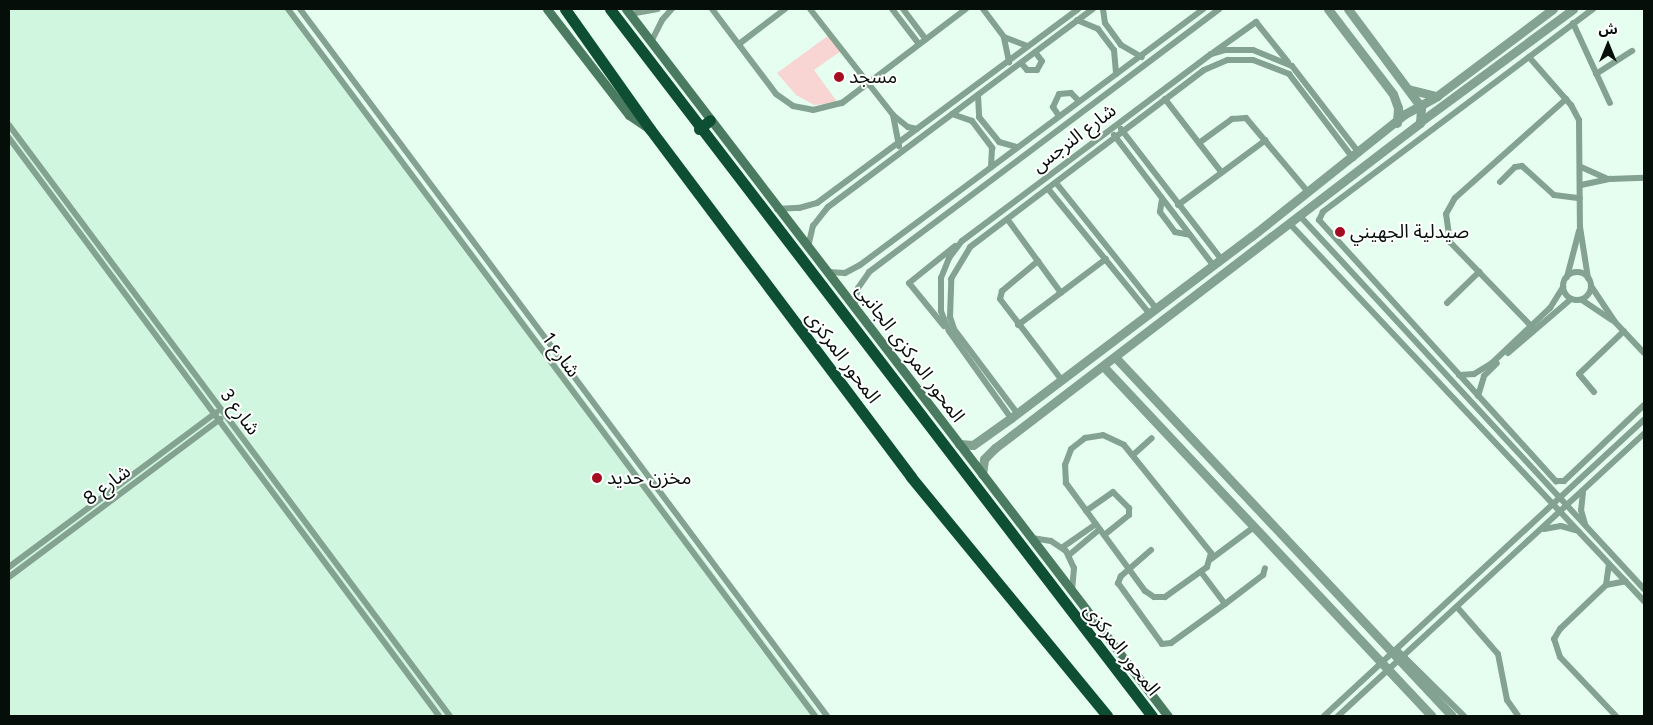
<!DOCTYPE html>
<html>
<head>
<meta charset="utf-8">
<style>
  body { margin:0 }
  #map { position:relative; width:1653px; height:725px; overflow:hidden; background:#e6feef; font-family:Figtree,"Noto Sans Arabic",sans-serif }
  div>[style] { position:absolute }
  [style*='--x'] { left:calc(var(--x)*1px); top:calc(var(--y)*1px); width:calc(var(--w)*1px); rotate:calc(var(--a)*1deg) }
  .built>* { inset:0; background:#d0f6df }
  .green>* { inset:0; background:#f8d5d2 }
  .minor>* { height:6px; margin:-3px; padding:0 3px; transform-origin:3px; border-radius:3px; background:#83a290 }
  .minor>.ring { margin:-3px; padding:0; box-sizing:content-box; background:none; border:6px solid #83a290; border-radius:50% }
  .tertiary>* { height:9px; margin:-4.5px; padding:0 4.5px; transform-origin:4.5px; border-radius:4.5px; background:#83a290 }
  .secondary>* { height:9px; margin:-4.5px; padding:0 4.5px; transform-origin:4.5px; border-radius:4.5px; background:#4a7a60 }
  .trunk>* { height:11px; margin:-5.5px; padding:0 5.5px; transform-origin:5.5px; border-radius:5.5px; background:#0e4e32 }
  .dots>* { width:14px; height:14px; translate:-50% -50%; box-sizing:border-box; border:2px solid #fff; border-radius:50% }
  span { translate:-50% -50%; white-space:nowrap; text-align:center; line-height:1.15; -webkit-text-stroke:4px #fff; paint-order:stroke }
  .poi-label { font-size:19px; color:#050e09 }
  .left { translate:0 -50%; text-align:left }
  .street-label { font-size:19px; color:#050e09 }
  .frame { position:absolute; inset:0; border:10px solid #050e09; pointer-events:none }
  .north { position:absolute; left:1583px; top:20px; width:50px; height:50px; -webkit-text-stroke:4px #fff; paint-order:stroke; rotate:0deg; font-size:14px; font-weight:700; line-height:20px; text-align:center; color:#050e09 }
  .north::after { content:''; display:block; margin:auto; width:18px; height:22px; background:#050e09; clip-path:polygon(50% 0,100% 100%,50% 72%,0 100%) }
</style>
</head>
<body>
<div id="map">
  <div class="built">
    <i style="clip-path:polygon(9px 9px,292px 9px,821px 716px,9px 716px)"></i>
  </div>
  <div class="green">
    <i style="clip-path:polygon(829px 35px,841px 51px,814px 70px,838px 103px,814px 105px,796px 95px,777px 73px)"></i>
  </div>
  <div class="minor">
    <i style="--x:288;--y:9;--w:882;--a:53.3"></i>
    <i style="--x:300;--y:9;--w:882;--a:53.3"></i>
    <i style="--x:712;--y:9;--w:106;--a:53"></i>
    <i style="--x:776;--y:94;--w:21;--a:35"></i>
    <i style="--x:793;--y:106;--w:20;--a:11"></i>
    <i style="--x:813;--y:110;--w:30;--a:-14"></i>
    <i style="--x:842;--y:103;--w:156;--a:-37.2"></i>
    <i style="--x:810;--y:9;--w:135;--a:51.9"></i>
    <i style="--x:893;--y:115;--w:19;--a:39"></i>
    <i style="--x:908;--y:127;--w:9;--a:13"></i>
    <i style="--x:892;--y:9;--w:44;--a:52.4"></i>
    <i style="--x:903;--y:9;--w:38;--a:53"></i>
    <i style="--x:983;--y:9;--w:35;--a:53"></i>
    <i style="--x:1004;--y:37;--w:25;--a:21"></i>
    <i style="--x:1103;--y:9;--w:14;--a:82"></i>
    <i style="--x:1105;--y:23;--w:27;--a:54"></i>
    <i style="--x:1121;--y:45;--w:24;--a:30"></i>
    <i style="--x:1593;--y:9;--w:338;--a:143.1"></i>
    <i style="--x:1323;--y:212;--w:9;--a:117"></i>
    <i style="--x:1319;--y:220;--w:353;--a:47.8"></i>
    <i style="--x:1556;--y:481;--w:8;--a:0"></i>
    <i style="--x:1564;--y:481;--w:110;--a:-43.5"></i>
    <i style="--x:630;--y:14;--w:28;--a:-10"></i>
    <i style="--x:1077;--y:20;--w:23;--a:23"></i>
    <i style="--x:1098;--y:29;--w:26;--a:53"></i>
    <i style="--x:1114;--y:50;--w:24;--a:85"></i>
    <i style="--x:1573;--y:23;--w:88;--a:65.2"></i>
    <i style="--x:1004;--y:38;--w:25;--a:78"></i>
    <i style="--x:651;--y:42;--w:25;--a:-63"></i>
    <i style="--x:662;--y:20;--w:15;--a:-48"></i>
    <i style="--x:739;--y:44;--w:58;--a:-37.3"></i>
    <i style="--x:1214;--y:52;--w:52;--a:-35.5"></i>
    <i style="--x:1256;--y:22;--w:51;--a:51.3"></i>
    <i style="--x:1529;--y:57;--w:64;--a:48.8"></i>
    <i style="--x:1571;--y:105;--w:17;--a:62"></i>
    <i style="--x:1579;--y:120;--w:107;--a:89.5"></i>
    <i style="--x:1580;--y:227;--w:52;--a:81.1"></i>
    <i style="--x:1021;--y:63;--w:9;--a:49"></i>
    <i style="--x:1027;--y:70;--w:10;--a:0"></i>
    <i style="--x:1037;--y:70;--w:10;--a:-61"></i>
    <i style="--x:1042;--y:61;--w:11;--a:-128"></i>
    <i style="--x:1596;--y:74;--w:43;--a:-32.6"></i>
    <i style="--x:978;--y:95;--w:22;--a:87"></i>
    <i style="--x:979;--y:117;--w:32;--a:51"></i>
    <i style="--x:999;--y:142;--w:19;--a:16"></i>
    <i style="--x:1165;--y:99;--w:93;--a:52.4"></i>
    <i style="--x:952;--y:114;--w:21;--a:19"></i>
    <i style="--x:972;--y:121;--w:34;--a:53"></i>
    <i style="--x:992;--y:148;--w:19;--a:93"></i>
    <i style="--x:893;--y:115;--w:32;--a:79"></i>
    <i style="--x:1059;--y:116;--w:11;--a:-124"></i>
    <i style="--x:1053;--y:107;--w:14;--a:-65"></i>
    <i style="--x:1059;--y:94;--w:12;--a:-5"></i>
    <i style="--x:1071;--y:93;--w:11;--a:45"></i>
    <i style="--x:9;--y:125;--w:737;--a:53.27"></i>
    <i style="--x:1121;--y:129;--w:164;--a:52.4"></i>
    <i style="--x:1114;--y:135;--w:163;--a:52.7"></i>
    <i style="--x:9;--y:138;--w:720;--a:53.35"></i>
    <i style="--x:1199;--y:143;--w:41;--a:-36"></i>
    <i style="--x:1232;--y:119;--w:14;--a:-4"></i>
    <i style="--x:1246;--y:118;--w:97;--a:50"></i>
    <i style="--x:1581;--y:167;--w:27;--a:24"></i>
    <i style="--x:1500;--y:182;--w:21;--a:-45"></i>
    <i style="--x:1515;--y:167;--w:7;--a:-8"></i>
    <i style="--x:1522;--y:166;--w:43;--a:42.2"></i>
    <i style="--x:1554;--y:195;--w:26;--a:7"></i>
    <i style="--x:1057;--y:184;--w:159;--a:51.4"></i>
    <i style="--x:1581;--y:185;--w:30;--a:-12"></i>
    <i style="--x:1610;--y:179;--w:34;--a:-2"></i>
    <i style="--x:1049;--y:190;--w:159;--a:50.9"></i>
    <i style="--x:1162;--y:199;--w:13;--a:99"></i>
    <i style="--x:1160;--y:212;--w:25;--a:53"></i>
    <i style="--x:1175;--y:232;--w:15;--a:11"></i>
    <i style="--x:1178;--y:205;--w:109;--a:-36.5"></i>
    <i style="--x:777;--y:209;--w:22;--a:-3"></i>
    <i style="--x:799;--y:208;--w:19;--a:-16"></i>
    <i style="--x:817;--y:203;--w:325;--a:-36.6"></i>
    <i style="--x:1299;--y:215;--w:509;--a:47.31"></i>
    <i style="--x:1008;--y:220;--w:90;--a:54"></i>
    <i style="--x:1289;--y:223;--w:519;--a:46.8"></i>
    <i style="--x:808;--y:247;--w:22;--a:-77"></i>
    <i style="--x:813;--y:226;--w:24;--a:-52"></i>
    <i style="--x:828;--y:207;--w:331;--a:-36.8"></i>
    <i style="--x:1038;--y:261;--w:47;--a:140.2"></i>
    <i style="--x:1002;--y:291;--w:8;--a:104"></i>
    <i style="--x:1000;--y:299;--w:101;--a:52.7"></i>
    <i style="--x:828;--y:272;--w:17;--a:3"></i>
    <i style="--x:845;--y:273;--w:17;--a:-28"></i>
    <i style="--x:860;--y:265;--w:428;--a:-36.7"></i>
    <i class="ring" style="left:1563px;top:272px;width:22px;height:22px"></i>
    <i style="--x:1567;--y:277;--w:48;--a:-75.4"></i>
    <i style="--x:1591;--y:286;--w:43;--a:56.3"></i>
    <i style="--x:1615;--y:322;--w:42;--a:46.9"></i>
    <i style="--x:1582;--y:300;--w:36;--a:34"></i>
    <i style="--x:1447;--y:303;--w:45;--a:-44.1"></i>
    <i style="--x:854;--y:307;--w:19;--a:-78"></i>
    <i style="--x:858;--y:288;--w:19;--a:-55"></i>
    <i style="--x:869;--y:272;--w:438;--a:-36.9"></i>
    <i style="--x:1018;--y:325;--w:110;--a:-36.9"></i>
    <i style="--x:944;--y:326;--w:55;--a:-129.1"></i>
    <i style="--x:909;--y:283;--w:59;--a:-38.8"></i>
    <i style="--x:1534;--y:329;--w:121;--a:-134"></i>
    <i style="--x:1450;--y:242;--w:28;--a:-98"></i>
    <i style="--x:1446;--y:214;--w:18;--a:-61"></i>
    <i style="--x:1455;--y:198;--w:149;--a:-41.7"></i>
    <i style="--x:1508;--y:353;--w:83;--a:-40.6"></i>
    <i style="--x:1459;--y:375;--w:15;--a:-4"></i>
    <i style="--x:1474;--y:374;--w:21;--a:-31"></i>
    <i style="--x:1492;--y:363;--w:80;--a:-43.5"></i>
    <i style="--x:1550;--y:308;--w:25;--a:-58"></i>
    <i style="--x:1594;--y:392;--w:23;--a:-130"></i>
    <i style="--x:1579;--y:374;--w:62;--a:-43.7"></i>
    <i style="--x:1478;--y:396;--w:21;--a:-73"></i>
    <i style="--x:1484;--y:376;--w:18;--a:-45"></i>
    <i style="--x:1017;--y:413;--w:105;--a:-126.9"></i>
    <i style="--x:954;--y:329;--w:13;--a:-108"></i>
    <i style="--x:950;--y:317;--w:38;--a:-88"></i>
    <i style="--x:951;--y:279;--w:37;--a:-59"></i>
    <i style="--x:970;--y:247;--w:293;--a:-37.1"></i>
    <i style="--x:1204;--y:70;--w:26;--a:-23"></i>
    <i style="--x:1228;--y:60;--w:25;--a:0"></i>
    <i style="--x:1253;--y:60;--w:39;--a:21"></i>
    <i style="--x:1289;--y:74;--w:106;--a:52.7"></i>
    <i style="--x:1011;--y:418;--w:107;--a:-125.5"></i>
    <i style="--x:949;--y:331;--w:22;--a:-112"></i>
    <i style="--x:941;--y:311;--w:33;--a:-90"></i>
    <i style="--x:941;--y:278;--w:22;--a:-68"></i>
    <i style="--x:949;--y:258;--w:21;--a:-53"></i>
    <i style="--x:962;--y:241;--w:311;--a:-36.9"></i>
    <i style="--x:1211;--y:54;--w:15;--a:-16"></i>
    <i style="--x:1225;--y:50;--w:28;--a:0"></i>
    <i style="--x:1253;--y:50;--w:42;--a:22.3"></i>
    <i style="--x:1292;--y:66;--w:110;--a:52.4"></i>
    <i style="--x:1103;--y:435;--w:23;--a:25"></i>
    <i style="--x:1124;--y:445;--w:139;--a:51.1"></i>
    <i style="--x:1211;--y:553;--w:15;--a:106"></i>
    <i style="--x:1207;--y:567;--w:52;--a:144.5"></i>
    <i style="--x:1165;--y:597;--w:11;--a:180"></i>
    <i style="--x:1154;--y:597;--w:11;--a:-146"></i>
    <i style="--x:1145;--y:591;--w:134;--a:-126.2"></i>
    <i style="--x:1066;--y:483;--w:18;--a:-93"></i>
    <i style="--x:1065;--y:465;--w:17;--a:-69"></i>
    <i style="--x:1071;--y:449;--w:18;--a:-38"></i>
    <i style="--x:1085;--y:438;--w:18;--a:-9"></i>
    <i style="--x:1133;--y:455;--w:25;--a:-42"></i>
    <i style="--x:1583;--y:492;--w:18;--a:96"></i>
    <i style="--x:1581;--y:510;--w:15;--a:74"></i>
    <i style="--x:1086;--y:511;--w:33;--a:-35"></i>
    <i style="--x:1113;--y:492;--w:23;--a:45"></i>
    <i style="--x:1129;--y:508;--w:7;--a:90"></i>
    <i style="--x:1129;--y:515;--w:32;--a:141"></i>
    <i style="--x:1544;--y:529;--w:17;--a:-10"></i>
    <i style="--x:1561;--y:526;--w:15;--a:16"></i>
    <i style="--x:1032;--y:538;--w:19;--a:9"></i>
    <i style="--x:1051;--y:541;--w:18;--a:34"></i>
    <i style="--x:1066;--y:551;--w:19;--a:65"></i>
    <i style="--x:1074;--y:568;--w:23;--a:95"></i>
    <i style="--x:1063;--y:547;--w:40;--a:-34.9"></i>
    <i style="--x:1151;--y:550;--w:40;--a:139"></i>
    <i style="--x:1121;--y:576;--w:8;--a:113"></i>
    <i style="--x:1118;--y:583;--w:75;--a:54.2"></i>
    <i style="--x:1162;--y:644;--w:9;--a:-6"></i>
    <i style="--x:1171;--y:643;--w:67;--a:-35.8"></i>
    <i style="--x:1225;--y:604;--w:48;--a:-37.3"></i>
    <i style="--x:1263;--y:575;--w:7;--a:-74"></i>
    <i style="--x:1069;--y:555;--w:40;--a:-40"></i>
    <i style="--x:1211;--y:559;--w:54;--a:-36.7"></i>
    <i style="--x:9;--y:567;--w:259;--a:-36.7"></i>
    <i style="--x:1201;--y:572;--w:40;--a:53"></i>
    <i style="--x:9;--y:577;--w:264;--a:-36.8"></i>
    <i style="--x:1606;--y:585;--w:21;--a:-82"></i>
    <i style="--x:1457;--y:607;--w:62;--a:48.9"></i>
    <i style="--x:1498;--y:654;--w:47;--a:78.9"></i>
    <i style="--x:1507;--y:700;--w:19;--a:55"></i>
    <i style="--x:1397;--y:650;--w:94;--a:44.6"></i>
    <i style="--x:1324;--y:716;--w:436;--a:-42.8"></i>
    <i style="--x:1338;--y:716;--w:416;--a:-42.7"></i>
    <i style="--x:1616;--y:716;--w:81;--a:-133.5"></i>
    <i style="--x:1560;--y:657;--w:19;--a:-108"></i>
    <i style="--x:1554;--y:639;--w:12;--a:-59"></i>
    <i style="--x:1560;--y:629;--w:64;--a:-43.7"></i>
    <i style="--x:1606;--y:585;--w:20;--a:-11"></i>
  </div>
  <div class="tertiary">
    <i style="--x:1328;--y:9;--w:107;--a:52.6"></i>
    <i style="--x:1393;--y:94;--w:15;--a:70"></i>
    <i style="--x:1398;--y:108;--w:15;--a:94"></i>
    <i style="--x:1408;--y:89;--w:30;--a:14"></i>
    <i style="--x:1420;--y:122;--w:190;--a:-36.4"></i>
    <i style="--x:1115;--y:357;--w:492;--a:46.8"></i>
    <i style="--x:1103;--y:366;--w:480;--a:46.8"></i>
    <i style="--x:959;--y:444;--w:14;--a:4"></i>
    <i style="--x:973;--y:445;--w:47;--a:-35.4"></i>
    <i style="--x:1011;--y:418;--w:302;--a:-37.1"></i>
    <i style="--x:1252;--y:236;--w:196;--a:-38.6"></i>
    <i style="--x:1405;--y:114;--w:37;--a:-29"></i>
    <i style="--x:1437;--y:96;--w:145;--a:-36.9"></i>
    <i style="--x:982;--y:474;--w:15;--a:-82"></i>
    <i style="--x:984;--y:459;--w:16;--a:-45"></i>
    <i style="--x:995;--y:448;--w:535;--a:-37.41"></i>
    <i style="--x:1420;--y:123;--w:16;--a:-86"></i>
    <i style="--x:1421;--y:107;--w:122;--a:-126.7"></i>
  </div>
  <div class="secondary">
    <i style="--x:547;--y:9;--w:134;--a:52.3"></i>
    <i style="--x:629;--y:115;--w:25;--a:34"></i>
    <i style="--x:626;--y:9;--w:891;--a:52.53"></i>
  </div>
  <div class="trunk">
    <i style="--x:565;--y:9;--w:147;--a:54.7"></i>
    <i style="--x:650;--y:129;--w:435;--a:53.1"></i>
    <i style="--x:911;--y:477;--w:309;--a:50.6"></i>
    <i style="--x:610;--y:9;--w:891;--a:52.53"></i>
    <i style="--x:699;--y:129;--w:14;--a:-39"></i>
  </div>
  <div class="dots">
    <i style="left:839px;top:77px;background:#a50c20"></i>
    <i style="left:1340px;top:232px;background:#a50c20"></i>
    <i style="left:597px;top:478px;background:#a50c20"></i>
  </div>
  <div class="poi-label">
    <span class="left" style="left:849px;top:77px">مسجد</span>
    <span class="left" style="left:1350px;top:232px">صيدلية الجهيني</span>
    <span class="left" style="left:607px;top:478px">مخزن حديد</span>
  </div>
  <div class="street-label">
    <span style="left:1074px;top:138px;rotate:-37deg">شارع النرجس</span>
    <span style="left:910px;top:353px;rotate:53deg">المحور المركزى الجانبى</span>
    <span style="left:561px;top:355px;rotate:54deg">شارع 1</span>
    <span style="left:843px;top:357px;rotate:53deg">المحور المركزى</span>
    <span style="left:240px;top:412px;rotate:53deg">شارع 3</span>
    <span style="left:107px;top:485px;rotate:-37deg">شارع 8</span>
    <span style="left:1122px;top:650px;rotate:52deg">المحور المركزى</span>
  </div>
  <div class="frame"></div>
  <div class="north">ش</div>
</div>
</body>
</html>
